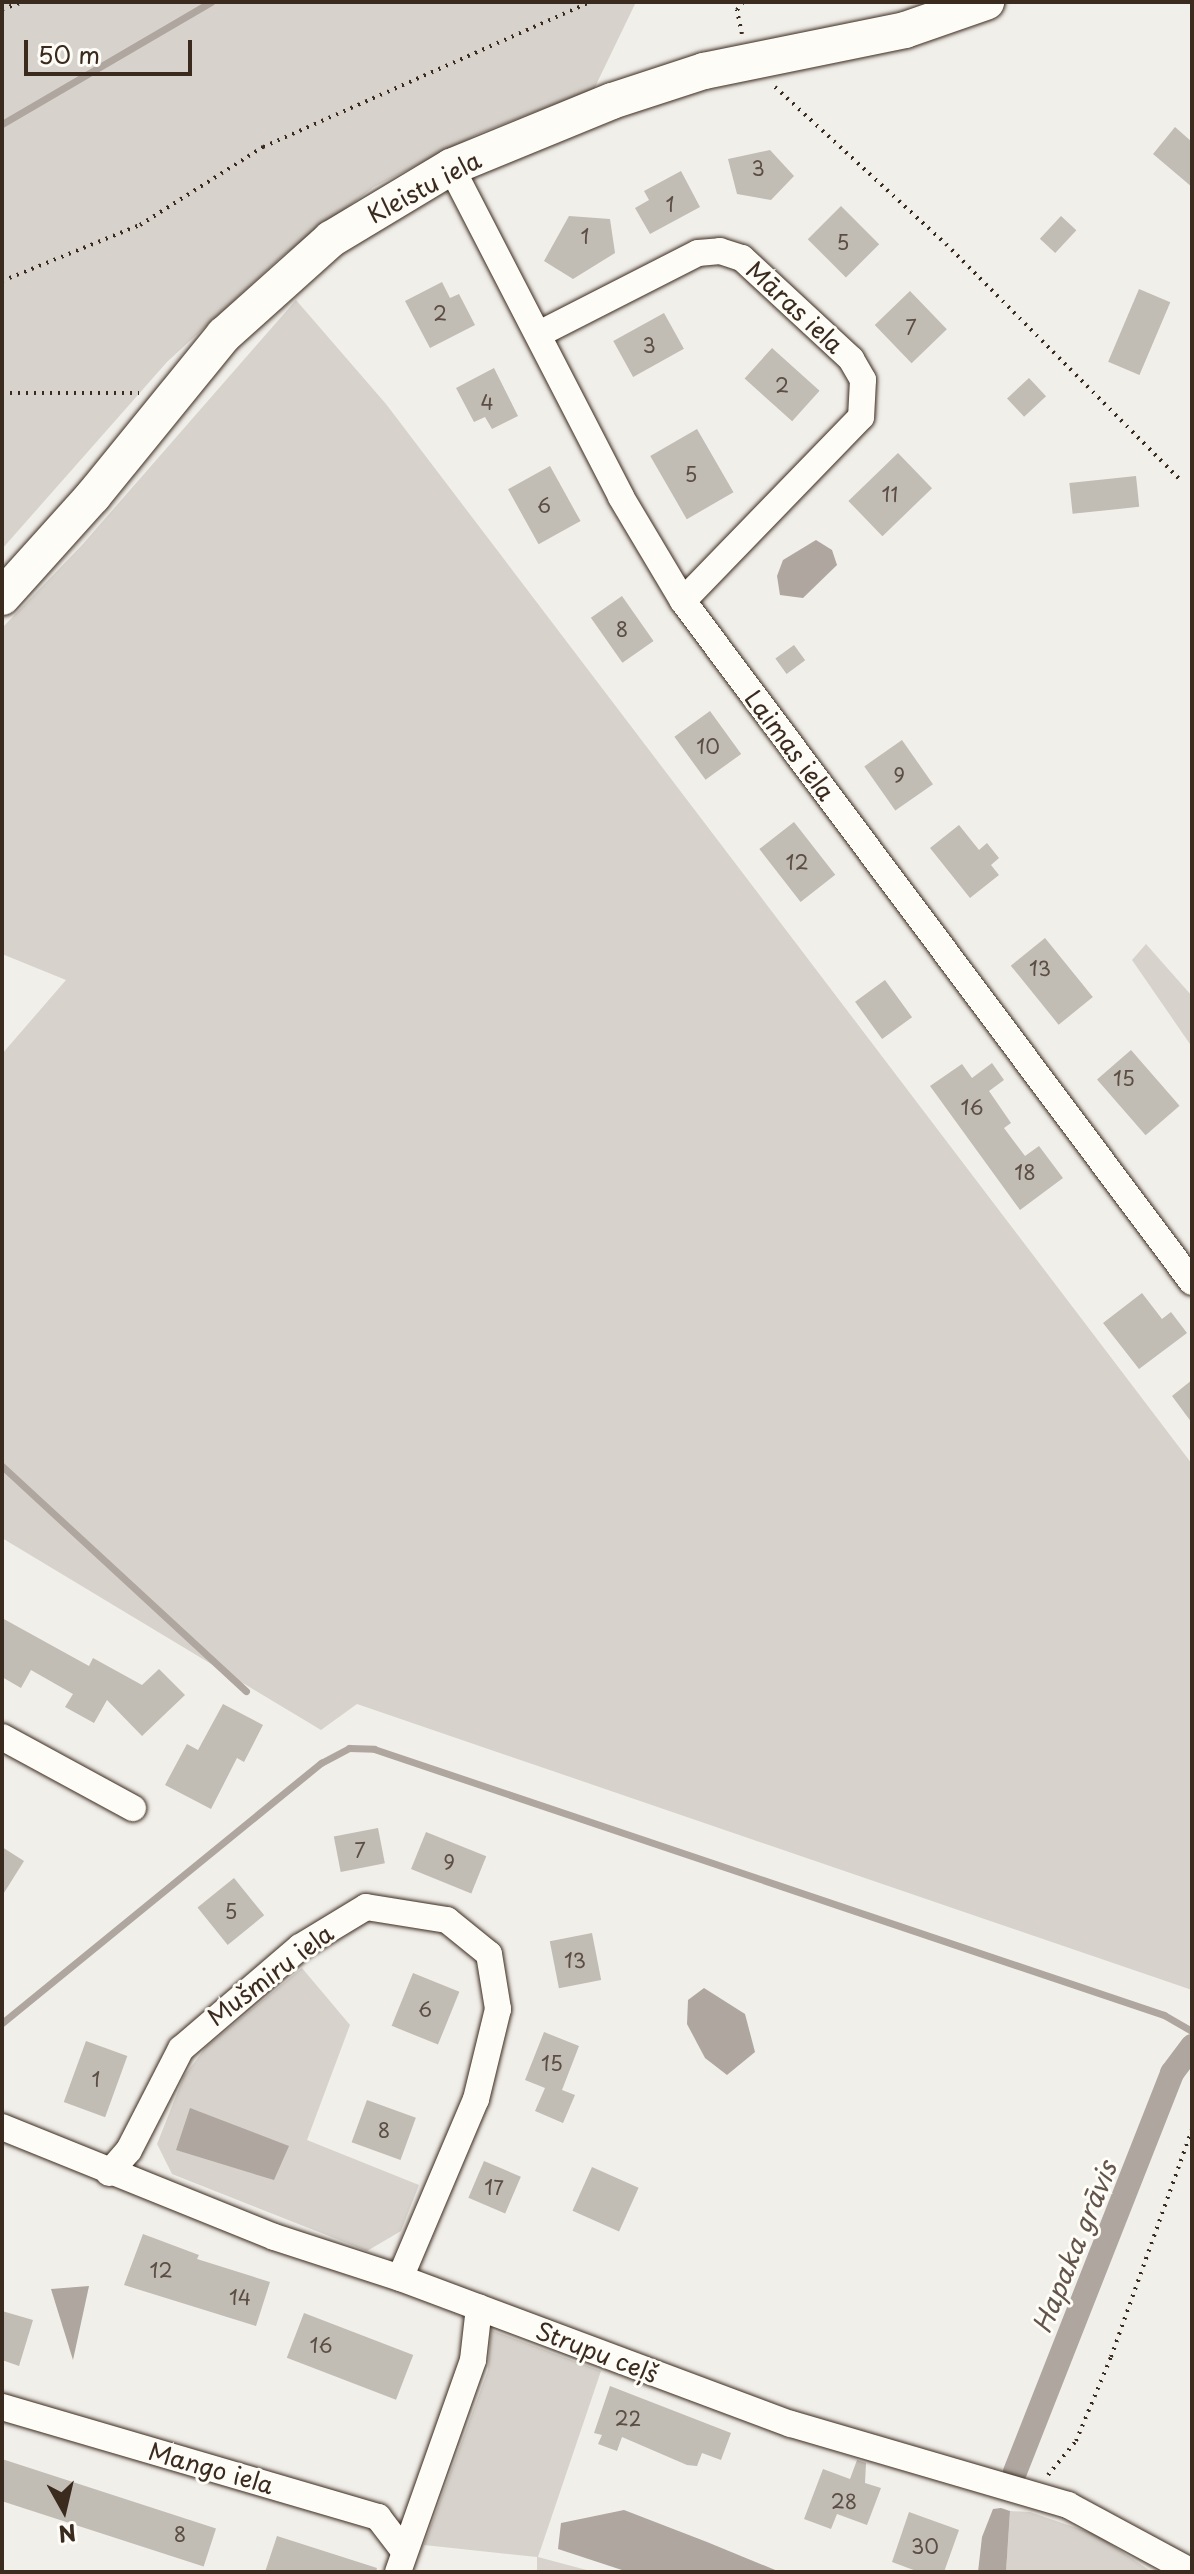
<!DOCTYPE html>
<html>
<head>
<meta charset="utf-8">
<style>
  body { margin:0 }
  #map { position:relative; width:1194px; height:2574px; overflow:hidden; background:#f1efea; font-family:"Playpen Sans",sans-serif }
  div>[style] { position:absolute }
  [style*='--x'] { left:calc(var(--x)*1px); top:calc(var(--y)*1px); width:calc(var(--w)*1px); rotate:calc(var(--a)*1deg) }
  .green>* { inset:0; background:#d7d2cc }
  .water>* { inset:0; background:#aea69f }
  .stream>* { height:7px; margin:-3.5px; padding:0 3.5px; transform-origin:3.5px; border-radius:3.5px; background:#aea69f }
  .canal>* { height:24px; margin:-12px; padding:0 12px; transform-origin:12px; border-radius:12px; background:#aea69f }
  .building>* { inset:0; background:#c1bcb4; transform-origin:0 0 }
  .path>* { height:4px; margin-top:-2px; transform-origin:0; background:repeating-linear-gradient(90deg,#3b2a1e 0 2px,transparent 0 8px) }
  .roads { filter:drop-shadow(0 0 2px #3b2a1e) drop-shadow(0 0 2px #3b2a1e) }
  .street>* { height:26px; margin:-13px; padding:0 13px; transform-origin:13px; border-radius:13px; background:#fdfcf7 }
  .secondary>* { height:36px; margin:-18px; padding:0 18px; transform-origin:18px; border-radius:18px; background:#fdfcf7 }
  span { translate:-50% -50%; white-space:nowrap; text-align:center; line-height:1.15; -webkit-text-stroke:6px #fdfcf7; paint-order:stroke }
  .number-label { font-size:20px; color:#5c4e44 }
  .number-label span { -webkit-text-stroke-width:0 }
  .street-label { font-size:24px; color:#3b2a1e }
  .water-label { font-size:26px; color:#63554b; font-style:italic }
  .frame { position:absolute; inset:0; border:4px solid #3b2a1e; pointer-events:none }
  .north { position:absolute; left:24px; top:2470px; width:80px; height:80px; -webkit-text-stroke:6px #fdfcf7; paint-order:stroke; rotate:172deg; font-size:22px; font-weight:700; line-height:32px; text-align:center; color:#3b2a1e }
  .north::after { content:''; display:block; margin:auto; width:28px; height:36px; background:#3b2a1e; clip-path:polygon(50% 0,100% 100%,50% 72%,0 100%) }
  .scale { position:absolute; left:24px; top:40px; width:168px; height:36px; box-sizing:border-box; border:4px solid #3b2a1e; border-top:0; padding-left:10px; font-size:24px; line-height:28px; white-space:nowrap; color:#3b2a1e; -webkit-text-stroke:6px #fdfcf7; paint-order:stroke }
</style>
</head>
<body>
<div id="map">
  <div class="green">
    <i style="clip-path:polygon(2px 2px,636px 2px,594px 89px,478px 134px,374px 187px,280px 258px,167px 362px,2px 549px)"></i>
    <i style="clip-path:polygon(296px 300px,386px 404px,1192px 1464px,1192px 1990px,357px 1704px,321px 1730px,2px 1538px,2px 1054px,66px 980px,2px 954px,2px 628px,82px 545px)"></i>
    <i style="clip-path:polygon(1146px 944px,1192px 996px,1192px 1047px,1132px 960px)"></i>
    <i style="clip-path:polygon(302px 1968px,350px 2025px,307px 2140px,419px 2185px,401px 2231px,367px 2251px,172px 2174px,157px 2144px,184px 2076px,206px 2047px)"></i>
    <i style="clip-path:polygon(491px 2330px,601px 2371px,538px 2557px,594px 2572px,537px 2572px,537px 2557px,424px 2545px,488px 2370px)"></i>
    <i style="clip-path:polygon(1010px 2511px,1030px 2512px,1097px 2535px,1152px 2572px,1006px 2572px)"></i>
  </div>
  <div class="water">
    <i style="clip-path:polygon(816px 540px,832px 550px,837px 565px,803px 598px,780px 595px,777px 576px,783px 560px)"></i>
    <i style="clip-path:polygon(704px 1988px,745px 2014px,755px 2052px,727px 2075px,705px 2058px,687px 2024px,688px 2000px)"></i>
    <i style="clip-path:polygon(190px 2108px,289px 2146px,274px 2180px,176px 2150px)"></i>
    <i style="clip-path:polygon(89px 2286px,73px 2360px,51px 2289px)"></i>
    <i style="clip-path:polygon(1001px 2508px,1010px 2511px,1006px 2572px,978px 2572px,982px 2537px,993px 2509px)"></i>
    <i style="clip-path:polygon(624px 2510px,707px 2542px,780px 2572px,628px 2572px,558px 2549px,561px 2523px)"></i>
  </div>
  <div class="stream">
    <i style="--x:2;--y:124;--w:242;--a:-30.3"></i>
    <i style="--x:2;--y:1466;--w:332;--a:42.7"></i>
    <i style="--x:2;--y:2023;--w:412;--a:-39.2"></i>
    <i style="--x:321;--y:1763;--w:32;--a:-28"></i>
    <i style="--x:349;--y:1748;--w:25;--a:2"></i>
    <i style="--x:374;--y:1749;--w:834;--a:18.61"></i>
    <i style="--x:1164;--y:2015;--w:32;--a:30"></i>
  </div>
  <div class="canal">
    <i style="--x:1015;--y:2472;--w:429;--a:-68.5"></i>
    <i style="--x:1172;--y:2073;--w:34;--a:-53"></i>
  </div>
  <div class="building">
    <i style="clip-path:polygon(1175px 127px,1192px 142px,1192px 187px,1153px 154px)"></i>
    <i style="clip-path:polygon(770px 150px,794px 176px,771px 200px,737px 194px,728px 159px)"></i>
    <i style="clip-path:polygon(681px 171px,700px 207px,650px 234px,635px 208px,649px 200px,644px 191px)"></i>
    <i style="left:841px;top:206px;width:54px;height:47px;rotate:45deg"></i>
    <i style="clip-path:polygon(569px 216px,610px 219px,615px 253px,573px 279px,544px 261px)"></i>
    <i style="left:1061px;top:216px;width:21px;height:31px;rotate:43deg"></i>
    <i style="clip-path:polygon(442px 282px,450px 298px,459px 294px,475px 325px,430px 348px,405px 301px)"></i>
    <i style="left:1139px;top:289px;width:34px;height:79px;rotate:23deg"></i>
    <i style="left:910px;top:291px;width:53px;height:49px;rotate:46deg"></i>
    <i style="left:664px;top:313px;width:41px;height:58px;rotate:61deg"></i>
    <i style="left:772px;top:348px;width:64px;height:41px;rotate:42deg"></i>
    <i style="clip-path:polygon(494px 368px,518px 416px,492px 429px,485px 417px,474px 422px,456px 388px)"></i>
    <i style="left:1029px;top:378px;width:25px;height:30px;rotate:47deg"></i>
    <i style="left:697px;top:429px;width:73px;height:54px;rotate:60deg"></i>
    <i style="left:898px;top:453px;width:49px;height:69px;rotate:46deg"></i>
    <i style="left:550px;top:466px;width:63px;height:48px;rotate:61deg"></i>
    <i style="left:1136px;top:476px;width:31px;height:67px;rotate:84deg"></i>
    <i style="left:622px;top:596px;width:55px;height:38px;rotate:55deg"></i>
    <i style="left:794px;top:645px;width:19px;height:23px;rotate:54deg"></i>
    <i style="left:710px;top:711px;width:53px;height:44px;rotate:54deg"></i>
    <i style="left:902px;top:740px;width:54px;height:46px;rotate:55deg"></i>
    <i style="left:794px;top:822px;width:67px;height:44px;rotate:52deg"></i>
    <i style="clip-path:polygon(959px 825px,979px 850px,987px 843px,999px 858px,991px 865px,999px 875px,970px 898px,930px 848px)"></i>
    <i style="left:1045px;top:938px;width:76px;height:44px;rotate:51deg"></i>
    <i style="left:885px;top:980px;width:46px;height:37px;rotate:54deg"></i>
    <i style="left:1131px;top:1050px;width:74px;height:45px;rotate:49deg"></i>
    <i style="clip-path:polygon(992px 1063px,1004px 1080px,989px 1091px,1011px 1123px,1004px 1128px,1025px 1156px,1039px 1146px,1063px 1178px,1020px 1210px,930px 1086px,962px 1064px,972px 1078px)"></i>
    <i style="clip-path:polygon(1142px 1293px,1162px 1319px,1171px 1312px,1187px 1333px,1139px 1369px,1103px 1323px)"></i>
    <i style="clip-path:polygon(1192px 1380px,1192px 1423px,1172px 1396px)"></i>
    <i style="clip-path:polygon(2px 1618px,89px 1666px,93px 1658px,142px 1685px,159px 1669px,185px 1695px,142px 1736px,107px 1700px,94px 1723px,65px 1707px,73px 1694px,31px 1670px,21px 1688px,2px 1677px)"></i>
    <i style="clip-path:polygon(223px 1704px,263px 1725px,244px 1762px,237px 1758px,211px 1809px,165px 1785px,187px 1744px,198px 1750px)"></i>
    <i style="left:378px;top:1828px;width:36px;height:45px;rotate:79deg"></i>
    <i style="left:426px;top:1832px;width:65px;height:40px;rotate:22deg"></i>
    <i style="clip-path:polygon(2px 1847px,24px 1861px,2px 1896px)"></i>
    <i style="left:234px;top:1878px;width:48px;height:47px;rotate:51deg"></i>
    <i style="left:592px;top:1933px;width:48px;height:43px;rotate:79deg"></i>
    <i style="left:413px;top:1973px;width:50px;height:57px;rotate:22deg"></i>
    <i style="clip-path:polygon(544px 2032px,579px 2046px,562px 2090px,575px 2095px,563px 2123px,535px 2111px,545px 2088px,525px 2080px)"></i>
    <i style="left:86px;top:2041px;width:44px;height:65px;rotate:20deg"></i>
    <i style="left:367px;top:2100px;width:52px;height:45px;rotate:20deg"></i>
    <i style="left:484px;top:2161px;width:40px;height:40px;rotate:23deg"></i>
    <i style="left:592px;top:2167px;width:51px;height:48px;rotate:24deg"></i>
    <i style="clip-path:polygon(143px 2234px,199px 2255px,197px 2259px,270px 2282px,256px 2326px,124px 2285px)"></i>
    <i style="clip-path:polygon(2px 2311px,33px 2320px,19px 2366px,2px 2360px)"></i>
    <i style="left:304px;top:2313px;width:117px;height:48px;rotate:21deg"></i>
    <i style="clip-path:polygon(610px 2386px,731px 2433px,721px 2460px,702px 2453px,697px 2466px,687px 2465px,622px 2437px,617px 2451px,598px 2444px,602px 2435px,594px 2433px)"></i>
    <i style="left:2px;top:2459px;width:225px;height:40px;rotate:18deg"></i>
    <i style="clip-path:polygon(857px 2460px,866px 2463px,865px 2483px,881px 2488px,867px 2525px,837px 2514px,831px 2529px,804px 2519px,823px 2469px,850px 2479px)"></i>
    <i style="clip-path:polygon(909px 2512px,959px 2530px,944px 2572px,919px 2572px,892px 2562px)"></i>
    <i style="clip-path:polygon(277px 2536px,377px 2568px,376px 2572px,265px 2572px)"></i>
  </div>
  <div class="path">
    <i style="--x:2;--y:9;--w:22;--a:-18"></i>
    <i style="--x:742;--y:34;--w:25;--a:-102"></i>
    <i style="--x:737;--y:10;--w:10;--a:-53"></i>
    <i style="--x:775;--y:87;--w:232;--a:42.6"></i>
    <i style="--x:946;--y:244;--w:334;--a:45.2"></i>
    <i style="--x:2;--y:281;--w:149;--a:-22.1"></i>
    <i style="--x:140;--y:225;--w:146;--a:-32.4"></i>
    <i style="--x:263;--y:147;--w:358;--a:-23.9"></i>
    <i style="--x:2;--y:393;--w:137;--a:0"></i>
    <i style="--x:1048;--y:2475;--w:44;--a:-50.5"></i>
    <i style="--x:1076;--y:2441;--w:91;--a:-67.4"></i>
    <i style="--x:1111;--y:2357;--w:242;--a:-70.4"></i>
  </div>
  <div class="roads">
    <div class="street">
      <i style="--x:451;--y:167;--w:371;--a:62.7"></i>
      <i style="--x:621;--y:497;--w:121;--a:59.2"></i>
      <i style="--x:683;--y:601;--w:850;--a:53.22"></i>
      <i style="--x:539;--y:334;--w:178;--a:-27"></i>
      <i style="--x:698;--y:253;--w:22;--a:-5"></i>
      <i style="--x:720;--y:251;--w:23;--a:18"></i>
      <i style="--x:742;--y:258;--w:149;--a:42.8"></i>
      <i style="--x:851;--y:359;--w:24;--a:60"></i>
      <i style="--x:863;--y:380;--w:37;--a:93"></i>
      <i style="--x:861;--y:417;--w:256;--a:134.1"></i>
      <i style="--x:2;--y:1737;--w:149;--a:28.5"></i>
      <i style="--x:2;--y:2127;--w:293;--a:22"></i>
      <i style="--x:274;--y:2237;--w:133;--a:18"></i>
      <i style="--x:400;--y:2278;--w:417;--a:20.5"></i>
      <i style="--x:791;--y:2424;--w:289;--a:16.3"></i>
      <i style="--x:1068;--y:2505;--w:141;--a:28.4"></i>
      <i style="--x:109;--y:2173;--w:30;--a:-49"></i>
      <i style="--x:129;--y:2150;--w:114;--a:-62.8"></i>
      <i style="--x:181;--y:2049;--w:157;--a:-40.6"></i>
      <i style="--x:300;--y:1947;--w:77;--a:-31.2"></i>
      <i style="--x:366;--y:1907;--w:82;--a:9.1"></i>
      <i style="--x:447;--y:1920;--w:54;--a:39"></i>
      <i style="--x:489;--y:1954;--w:56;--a:80.7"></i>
      <i style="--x:498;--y:2009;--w:93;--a:103.7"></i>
      <i style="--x:476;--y:2099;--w:194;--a:113"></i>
      <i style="--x:2;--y:2407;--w:392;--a:16.3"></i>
      <i style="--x:378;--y:2517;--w:43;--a:52.6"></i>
      <i style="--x:398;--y:2572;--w:225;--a:-70.5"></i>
      <i style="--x:473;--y:2360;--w:53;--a:-83.5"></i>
    </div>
    <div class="secondary">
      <i style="--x:2;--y:597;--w:136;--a:-48"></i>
      <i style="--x:93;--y:496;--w:208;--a:-50.9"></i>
      <i style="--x:224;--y:335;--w:144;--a:-41.9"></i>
      <i style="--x:331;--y:239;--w:140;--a:-31"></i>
      <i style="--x:451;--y:167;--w:174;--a:-22.3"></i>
      <i style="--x:612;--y:101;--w:97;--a:-18.1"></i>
      <i style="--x:704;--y:71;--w:205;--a:-11.5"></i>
      <i style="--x:905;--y:30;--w:86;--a:-19.1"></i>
    </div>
  </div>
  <div class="number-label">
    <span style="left:758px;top:168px">3</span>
    <span style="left:670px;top:204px">1</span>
    <span style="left:585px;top:236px">1</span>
    <span style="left:843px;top:242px">5</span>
    <span style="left:440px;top:313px">2</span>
    <span style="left:911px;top:327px">7</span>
    <span style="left:649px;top:345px">3</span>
    <span style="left:782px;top:385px">2</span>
    <span style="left:487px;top:402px">4</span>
    <span style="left:691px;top:474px">5</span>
    <span style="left:890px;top:494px">11</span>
    <span style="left:544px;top:505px">6</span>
    <span style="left:622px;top:629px">8</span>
    <span style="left:708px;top:746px">10</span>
    <span style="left:899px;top:775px">9</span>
    <span style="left:797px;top:862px">12</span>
    <span style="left:1040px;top:968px">13</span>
    <span style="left:1124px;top:1078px">15</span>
    <span style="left:972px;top:1107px">16</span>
    <span style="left:1025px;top:1172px">18</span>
    <span style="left:360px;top:1850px">7</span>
    <span style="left:449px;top:1862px">9</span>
    <span style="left:231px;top:1911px">5</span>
    <span style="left:575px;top:1960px">13</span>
    <span style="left:425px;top:2009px">6</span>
    <span style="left:552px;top:2063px">15</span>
    <span style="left:96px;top:2079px">1</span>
    <span style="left:384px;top:2130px">8</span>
    <span style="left:494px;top:2187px">17</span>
    <span style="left:161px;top:2270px">12</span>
    <span style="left:240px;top:2297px">14</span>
    <span style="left:321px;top:2345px">16</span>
    <span style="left:628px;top:2418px">22</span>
    <span style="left:844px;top:2501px">28</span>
    <span style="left:180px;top:2534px">8</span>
    <span style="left:925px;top:2546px">30</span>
  </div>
  <div class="street-label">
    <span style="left:424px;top:187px;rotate:-28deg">Kleistu iela</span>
    <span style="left:795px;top:307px;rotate:43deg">Māras iela</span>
    <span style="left:790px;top:745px;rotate:53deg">Laimas iela</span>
    <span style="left:270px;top:1975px;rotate:-37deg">Mušmiru iela</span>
    <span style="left:597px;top:2352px;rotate:21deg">Strupu ceļš</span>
    <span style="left:211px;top:2468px;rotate:16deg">Mango iela</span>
  </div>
  <div class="water-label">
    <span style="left:1074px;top:2247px;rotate:-68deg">Hapaka grāvis</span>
  </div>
  <div class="frame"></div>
  <div class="north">N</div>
  <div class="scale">50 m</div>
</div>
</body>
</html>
